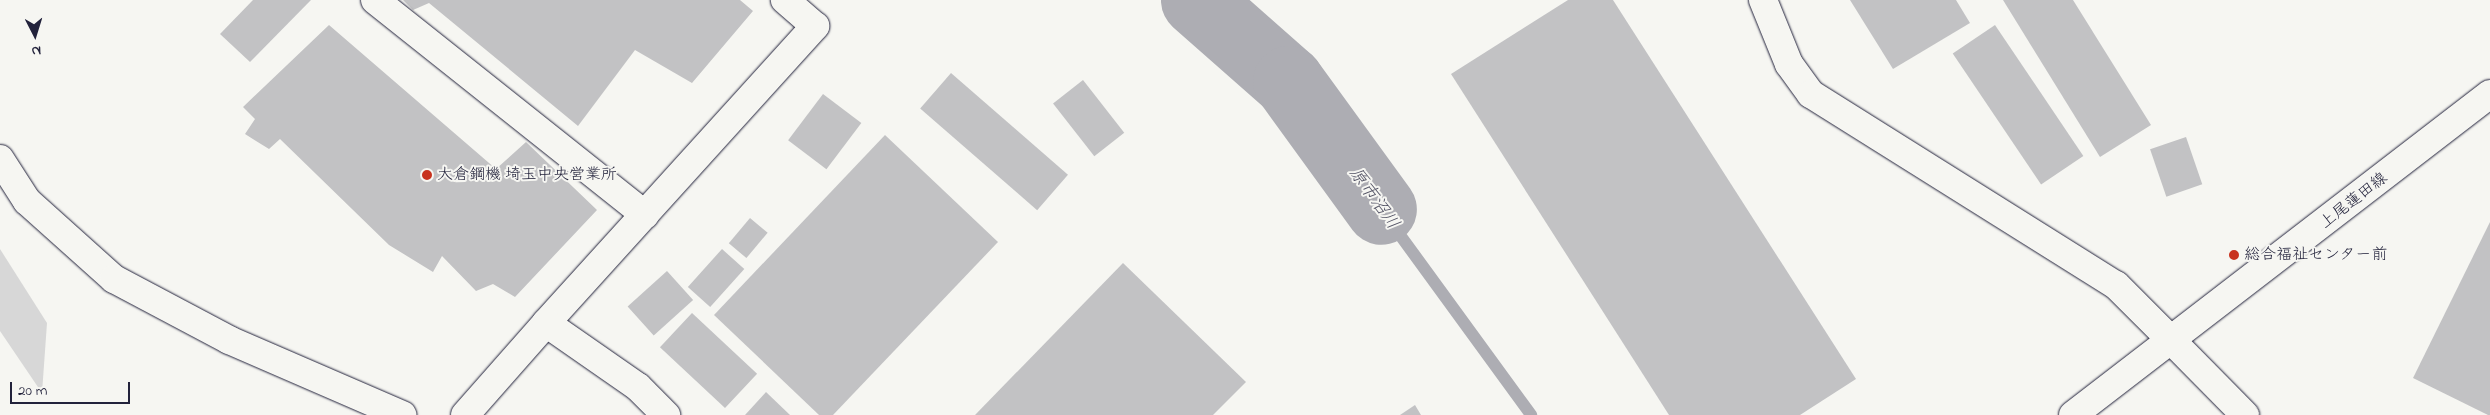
<!DOCTYPE html>
<html>
<head>
<meta charset="utf-8">
<style>
  body { margin:0 }
  #map { position:relative; width:2490px; height:415px; overflow:hidden; background:#f6f6f2; font-family:"Indie Flower","Klee One",sans-serif }
  div>[style] { position:absolute }
  [style*='--x'] { left:calc(var(--x)*1px); top:calc(var(--y)*1px); width:calc(var(--w)*1px); rotate:calc(var(--a)*1deg) }
  .green>* { inset:0; background:#d7d7d7 }
  .stream>* { height:12px; margin:-6px; padding:0 6px; transform-origin:6px; border-radius:6px; background:#adadb3 }
  .river>* { height:71px; margin:-35.5px; padding:0 35.5px; transform-origin:35.5px; border-radius:35.5px; background:#adadb3 }
  .building>* { inset:0; background:#c2c2c4; transform-origin:0 0 }
  .roads { filter:drop-shadow(0 0 1px #22223b) drop-shadow(0 0 1px #22223b) }
  .minor>* { height:28px; margin:-14px; padding:0 14px; transform-origin:14px; border-radius:14px; background:#f6f6f2 }
  .tertiary>* { height:28px; margin:-14px; padding:0 14px; transform-origin:14px; border-radius:14px; background:#f6f6f2 }
  .secondary>* { height:28px; margin:-14px; padding:0 14px; transform-origin:14px; border-radius:14px; background:#f6f6f2 }
  .dots>* { width:14px; height:14px; translate:-50% -50%; box-sizing:border-box; border:2px solid #f6f6f2; border-radius:50% }
  span { translate:-50% -50%; white-space:nowrap; text-align:center; line-height:1.15; -webkit-text-stroke:4px #f6f6f2; paint-order:stroke }
  .poi-label { font-size:16px; color:#22223b }
  .left { translate:0 -50%; text-align:left }
  .street-label { font-size:16px; color:#22223b }
  .water-label { font-size:18px; color:#535365; font-style:italic }
  .north { position:absolute; left:10px; top:10px; width:50px; height:50px; -webkit-text-stroke:4px #f6f6f2; paint-order:stroke; rotate:175deg; font-size:14px; font-weight:700; line-height:20px; text-align:center; color:#22223b }
  .north::after { content:''; display:block; margin:auto; width:18px; height:22px; background:#22223b; clip-path:polygon(50% 0,100% 100%,50% 72%,0 100%) }
  .scale { position:absolute; left:10px; top:382px; width:120px; height:22px; box-sizing:border-box; border:2px solid #22223b; border-top:0; padding-left:6px; font-size:15px; line-height:18px; white-space:nowrap; color:#22223b; -webkit-text-stroke:4px #f6f6f2; paint-order:stroke }
</style>
</head>
<body>
<div id="map">
  <div class="green">
    <i style="clip-path:polygon(0 249px,47px 323px,42px 393px,0 331px)"></i>
  </div>
  <div class="stream">
    <i style="--x:1381;--y:209;--w:255;--a:53.9"></i>
  </div>
  <div class="river">
    <i style="--x:1196;--y:0;--w:123;--a:41.4"></i>
    <i style="--x:1288;--y:81;--w:158;--a:54"></i>
  </div>
  <div class="building">
    <i style="clip-path:polygon(253px 0,311px 0,250px 62px,220px 34px)"></i>
    <i style="clip-path:polygon(403px 0,740px 0,753px 11px,692px 83px,635px 50px,578px 126px,429px 3px,413px 10px)"></i>
    <i style="clip-path:polygon(1568px 0,1613px 0,1856px 379px,1800px 415px,1669px 415px,1451px 74px)"></i>
    <i style="clip-path:polygon(1850px 0,1956px 0,1970px 23px,1893px 69px)"></i>
    <i style="clip-path:polygon(2003px 0,2073px 0,2151px 125px,2100px 157px)"></i>
    <i style="clip-path:polygon(329px 25px,496px 169px,526px 142px,597px 210px,515px 297px,493px 284px,476px 291px,442px 256px,433px 272px,389px 245px,280px 139px,269px 149px,245px 134px,255px 119px,243px 107px)"></i>
    <i style="left:1995px;top:25px;width:158px;height:51px;rotate:56deg"></i>
    <i style="left:951px;top:73px;width:155px;height:47px;rotate:41deg"></i>
    <i style="left:1083px;top:80px;width:67px;height:38px;rotate:52deg"></i>
    <i style="left:823px;top:94px;width:48px;height:58px;rotate:37deg"></i>
    <i style="clip-path:polygon(885px 135px,998px 242px,833px 415px,819px 415px,714px 315px)"></i>
    <i style="left:2186px;top:137px;width:50px;height:38px;rotate:71deg"></i>
    <i style="left:750px;top:218px;width:23px;height:33px;rotate:40deg"></i>
    <i style="clip-path:polygon(2490px 222px,2490px 415px,2488px 415px,2413px 378px)"></i>
    <i style="left:722px;top:249px;width:30px;height:51px;rotate:42deg"></i>
    <i style="clip-path:polygon(1123px 263px,1246px 382px,1213px 415px,975px 415px)"></i>
    <i style="left:667px;top:271px;width:39px;height:53px;rotate:48deg"></i>
    <i style="left:692px;top:313px;width:89px;height:47px;rotate:43deg"></i>
    <i style="clip-path:polygon(766px 392px,790px 415px,745px 415px)"></i>
    <i style="clip-path:polygon(1415px 405px,1421px 415px,1400px 415px)"></i>
  </div>
  <div class="roads">
    <div class="minor">
      <i style="--x:375;--y:0;--w:345;--a:38.5"></i>
      <i style="--x:0;--y:159;--w:50;--a:57.3"></i>
      <i style="--x:27;--y:201;--w:117;--a:41.9"></i>
      <i style="--x:114;--y:279;--w:130;--a:27.9"></i>
      <i style="--x:229;--y:340;--w:189;--a:23.4"></i>
      <i style="--x:546;--y:323;--w:401;--a:-47.8"></i>
      <i style="--x:815;--y:26;--w:40;--a:-139"></i>
      <i style="--x:2172;--y:341;--w:104;--a:45.4"></i>
      <i style="--x:465;--y:415;--w:123;--a:-48.6"></i>
      <i style="--x:546;--y:323;--w:112;--a:34.8"></i>
      <i style="--x:638;--y:387;--w:40;--a:45"></i>
    </div>
    <div class="tertiary">
      <i style="--x:1763;--y:0;--w:69;--a:67.9"></i>
      <i style="--x:1789;--y:64;--w:37;--a:54"></i>
      <i style="--x:1811;--y:94;--w:360;--a:32.1"></i>
      <i style="--x:2116;--y:285;--w:79;--a:45"></i>
    </div>
    <div class="secondary">
      <i style="--x:2073;--y:415;--w:526;--a:-37.59"></i>
    </div>
  </div>
  <div class="dots">
    <i style="left:427px;top:175px;background:#c8321e"></i>
    <i style="left:2234px;top:255px;background:#c8321e"></i>
  </div>
  <div class="poi-label">
    <span class="left" style="left:437px;top:175px">大倉鋼機 埼玉中央営業所</span>
    <span class="left" style="left:2244px;top:255px">総合福祉センター前</span>
  </div>
  <div class="street-label">
    <span style="left:2354px;top:201px;rotate:-38deg">上尾蓮田線</span>
  </div>
  <div class="water-label">
    <span style="left:1373px;top:199px;rotate:54deg">原市沼川</span>
  </div>
  <div class="north">N</div>
  <div class="scale">20 m</div>
</div>
</body>
</html>
